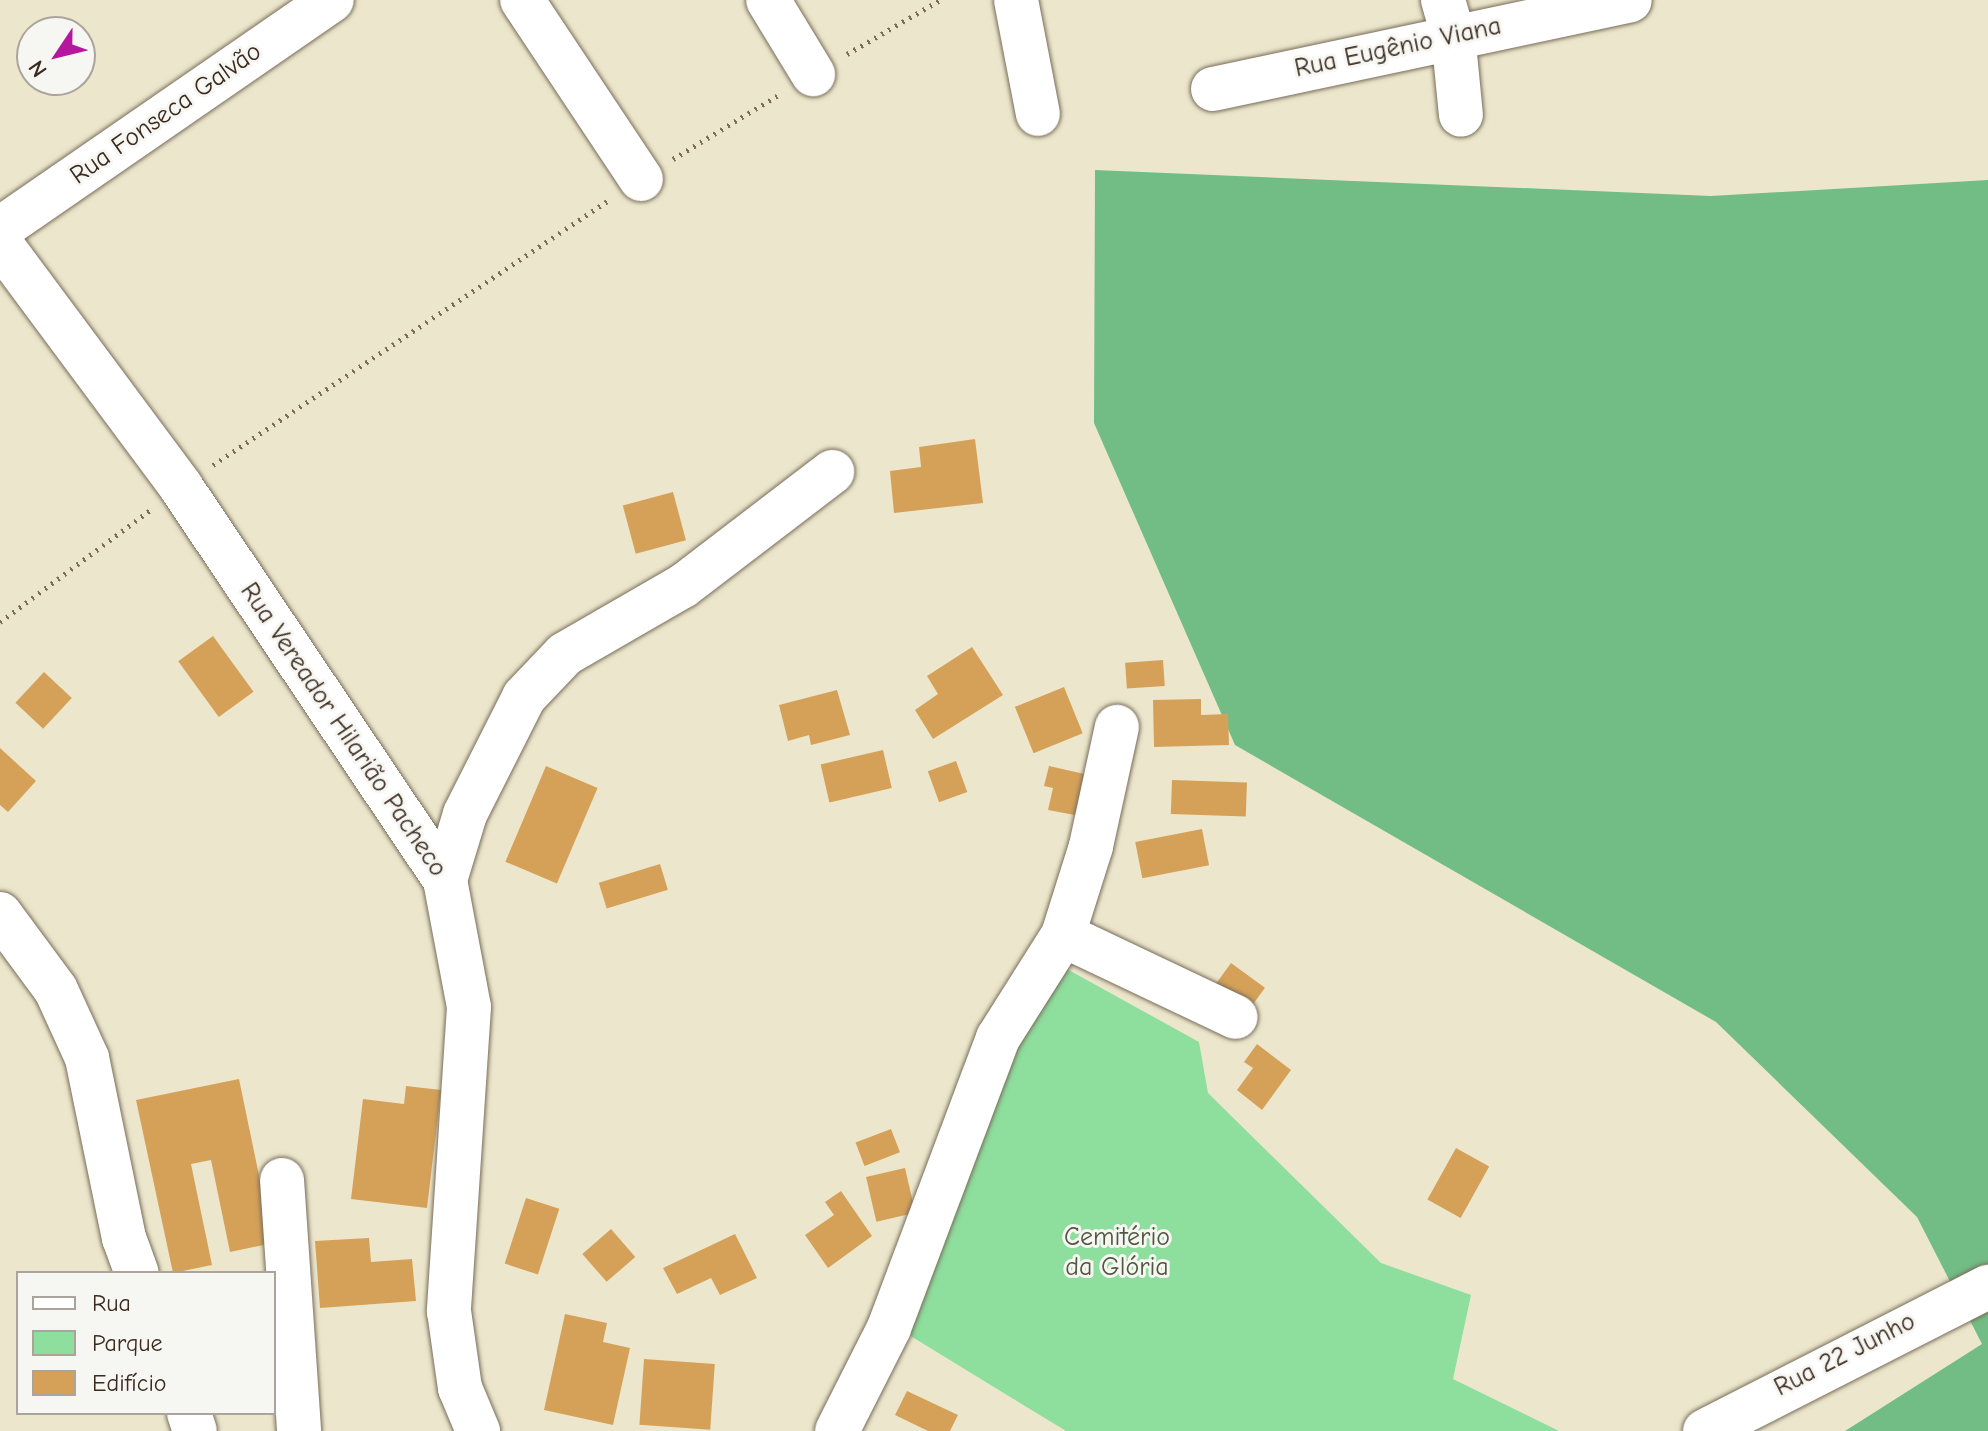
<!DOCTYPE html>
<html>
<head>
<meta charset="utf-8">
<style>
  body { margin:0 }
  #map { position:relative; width:1988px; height:1431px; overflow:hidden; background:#ece7cc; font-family:"Comic Neue",sans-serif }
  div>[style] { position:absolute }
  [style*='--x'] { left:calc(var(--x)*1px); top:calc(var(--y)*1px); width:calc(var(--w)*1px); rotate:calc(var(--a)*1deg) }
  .green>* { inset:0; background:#8ede9e }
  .forest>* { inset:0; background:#72bd85 }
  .building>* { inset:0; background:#d5a159; transform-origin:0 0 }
  .path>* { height:5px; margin-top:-2.5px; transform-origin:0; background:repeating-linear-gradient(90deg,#796c5b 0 2px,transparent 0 8px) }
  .roads { filter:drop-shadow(0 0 2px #796c5b) drop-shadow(0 0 2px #796c5b) }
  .minor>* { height:44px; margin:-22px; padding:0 22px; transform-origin:22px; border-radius:22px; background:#fff }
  span { translate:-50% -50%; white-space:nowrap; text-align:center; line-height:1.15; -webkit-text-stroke:6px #f6f6f2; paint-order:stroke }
  .street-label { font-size:26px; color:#3b2a1e }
  .park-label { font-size:26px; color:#50573e }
  .legend { position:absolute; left:16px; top:1271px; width:260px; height:144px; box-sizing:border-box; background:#f6f6f2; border:2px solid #aba49d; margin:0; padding:10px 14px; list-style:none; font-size:24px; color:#3b2a1e }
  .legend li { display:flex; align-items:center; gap:16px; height:40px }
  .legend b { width:40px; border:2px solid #aba49d }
  .north { position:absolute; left:16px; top:16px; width:80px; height:80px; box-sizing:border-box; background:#f6f6f2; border:2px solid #aba49d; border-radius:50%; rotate:235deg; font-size:22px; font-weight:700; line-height:32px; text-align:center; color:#3b2a1e }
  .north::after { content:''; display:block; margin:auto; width:28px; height:36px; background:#b5179e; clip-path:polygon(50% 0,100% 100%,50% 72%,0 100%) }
</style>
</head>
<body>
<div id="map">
  <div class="green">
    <i style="clip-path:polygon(1056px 963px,1199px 1042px,1208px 1093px,1381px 1263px,1471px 1295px,1453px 1379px,1559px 1431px,1066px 1431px,909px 1335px,951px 1186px)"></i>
  </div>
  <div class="forest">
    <i style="clip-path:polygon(1095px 170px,1711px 196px,1988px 180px,1988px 1431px,1845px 1431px,1982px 1344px,1917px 1217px,1716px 1022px,1235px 745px,1094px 423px)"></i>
  </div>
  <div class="building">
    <i style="clip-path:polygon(975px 439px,983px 503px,894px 513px,890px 471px,921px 467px,919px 447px)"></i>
    <i style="left:673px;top:492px;width:50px;height:52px;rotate:75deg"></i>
    <i style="left:213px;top:636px;width:69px;height:43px;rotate:54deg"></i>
    <i style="clip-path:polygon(972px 647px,1003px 695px,933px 739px,915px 710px,938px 694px,927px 676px)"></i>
    <i style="left:1163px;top:660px;width:26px;height:38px;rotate:86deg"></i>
    <i style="left:44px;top:672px;width:38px;height:42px;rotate:43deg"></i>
    <i style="left:1064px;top:687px;width:50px;height:53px;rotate:68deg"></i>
    <i style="clip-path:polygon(837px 690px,850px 735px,811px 745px,809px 735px,788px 741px,779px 705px)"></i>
    <i style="clip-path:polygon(1201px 699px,1201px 715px,1228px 714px,1229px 745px,1154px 747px,1153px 700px)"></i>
    <i style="clip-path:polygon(0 748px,36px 781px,8px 812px,0 805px)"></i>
    <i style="left:883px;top:750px;width:39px;height:64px;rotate:77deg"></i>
    <i style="left:956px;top:761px;width:33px;height:30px;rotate:70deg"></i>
    <i style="left:546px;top:766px;width:56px;height:104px;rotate:23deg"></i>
    <i style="clip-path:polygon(1049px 766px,1089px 775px,1080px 816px,1048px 810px,1053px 788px,1044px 786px)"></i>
    <i style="left:1172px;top:780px;width:75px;height:34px;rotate:2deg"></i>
    <i style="left:1202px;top:829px;width:37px;height:68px;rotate:79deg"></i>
    <i style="left:660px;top:864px;width:27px;height:64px;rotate:73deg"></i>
    <i style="left:1231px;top:963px;width:42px;height:29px;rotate:36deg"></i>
    <i style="clip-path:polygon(1257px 1044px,1291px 1070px,1262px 1110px,1237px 1090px,1253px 1068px,1244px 1062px)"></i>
    <i style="clip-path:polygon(239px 1079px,273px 1243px,230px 1252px,211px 1160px,191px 1164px,212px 1265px,173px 1273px,136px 1100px)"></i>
    <i style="clip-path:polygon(406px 1086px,441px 1090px,427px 1208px,351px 1199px,363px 1099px,404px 1104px)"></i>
    <i style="left:891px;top:1129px;width:25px;height:38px;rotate:69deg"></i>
    <i style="left:1456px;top:1148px;width:38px;height:59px;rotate:29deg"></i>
    <i style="left:905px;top:1168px;width:46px;height:40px;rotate:77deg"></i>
    <i style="clip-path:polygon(841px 1191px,872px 1236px,828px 1268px,805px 1235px,834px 1215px,825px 1202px)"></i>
    <i style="left:526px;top:1198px;width:35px;height:69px;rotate:18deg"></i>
    <i style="left:611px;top:1229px;width:37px;height:38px;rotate:49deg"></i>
    <i style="clip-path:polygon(735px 1234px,757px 1278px,720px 1295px,711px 1278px,677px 1294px,663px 1268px)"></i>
    <i style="clip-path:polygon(369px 1238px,371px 1262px,412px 1259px,416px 1301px,320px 1308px,315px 1241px)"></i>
    <i style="clip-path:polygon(565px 1314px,607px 1323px,603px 1342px,630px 1348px,613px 1425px,544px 1410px)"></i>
    <i style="left:644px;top:1359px;width:71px;height:66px;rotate:4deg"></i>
    <i style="clip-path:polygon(907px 1391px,958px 1415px,950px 1431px,928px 1431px,895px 1415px)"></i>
  </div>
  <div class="path">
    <i style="--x:847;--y:54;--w:108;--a:-30.1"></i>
    <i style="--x:673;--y:159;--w:125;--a:-31.3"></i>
    <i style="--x:213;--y:465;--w:478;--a:-33.8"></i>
    <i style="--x:0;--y:622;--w:187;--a:-36.7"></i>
  </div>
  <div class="roads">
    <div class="minor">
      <i style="--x:522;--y:0;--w:215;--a:56.4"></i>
      <i style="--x:768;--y:0;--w:87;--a:58.7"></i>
      <i style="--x:1016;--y:0;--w:116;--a:79.1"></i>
      <i style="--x:1443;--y:0;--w:35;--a:74"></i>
      <i style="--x:1453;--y:34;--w:81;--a:84.4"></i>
      <i style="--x:1213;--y:89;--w:426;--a:-12"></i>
      <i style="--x:0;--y:229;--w:403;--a:-34.6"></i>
      <i style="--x:0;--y:243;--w:304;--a:53.4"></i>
      <i style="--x:181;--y:487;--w:473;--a:56.1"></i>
      <i style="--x:445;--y:880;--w:129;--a:79.3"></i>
      <i style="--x:469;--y:1007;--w:305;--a:93.8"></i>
      <i style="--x:449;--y:1311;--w:78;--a:81.9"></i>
      <i style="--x:460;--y:1388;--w:47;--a:67.3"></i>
      <i style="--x:445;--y:880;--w:69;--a:-73.1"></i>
      <i style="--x:465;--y:814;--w:131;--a:-63.2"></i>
      <i style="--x:524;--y:697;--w:59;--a:-46.4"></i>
      <i style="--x:565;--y:654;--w:136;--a:-30"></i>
      <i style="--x:683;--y:586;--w:188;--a:-37.4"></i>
      <i style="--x:0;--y:914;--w:94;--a:53.6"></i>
      <i style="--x:56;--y:990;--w:75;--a:65.5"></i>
      <i style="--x:87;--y:1058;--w:184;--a:78.4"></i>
      <i style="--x:124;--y:1238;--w:37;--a:70"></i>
      <i style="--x:1063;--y:935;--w:191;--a:25.4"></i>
      <i style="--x:282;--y:1180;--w:252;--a:86.1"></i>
      <i style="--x:189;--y:1413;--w:19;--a:72"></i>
      <i style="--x:837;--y:1431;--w:115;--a:-63.2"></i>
      <i style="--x:889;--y:1328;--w:310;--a:-69.4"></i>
      <i style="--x:998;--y:1038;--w:122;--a:-57.7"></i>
      <i style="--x:1063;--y:935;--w:93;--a:-72.5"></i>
      <i style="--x:1091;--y:846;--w:122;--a:-77.7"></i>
      <i style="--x:1705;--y:1431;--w:318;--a:-27"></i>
    </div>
  </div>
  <div class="street-label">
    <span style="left:1398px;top:48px;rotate:-12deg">Rua Eugênio Viana</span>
    <span style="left:166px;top:114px;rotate:-35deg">Rua Fonseca Galvão</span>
    <span style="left:343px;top:730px;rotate:56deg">Rua Vereador Hilarião Pacheco</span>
    <span style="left:1845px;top:1355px;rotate:-27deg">Rua 22 Junho</span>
  </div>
  <div class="park-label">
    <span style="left:1117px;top:1253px">Cemitério<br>da Glória</span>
  </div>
  <ul class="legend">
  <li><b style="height:10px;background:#fff"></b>Rua</li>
  <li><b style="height:22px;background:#8ede9e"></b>Parque</li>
  <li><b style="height:22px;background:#d5a159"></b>Edifício</li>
  </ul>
  <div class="north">N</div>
</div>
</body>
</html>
